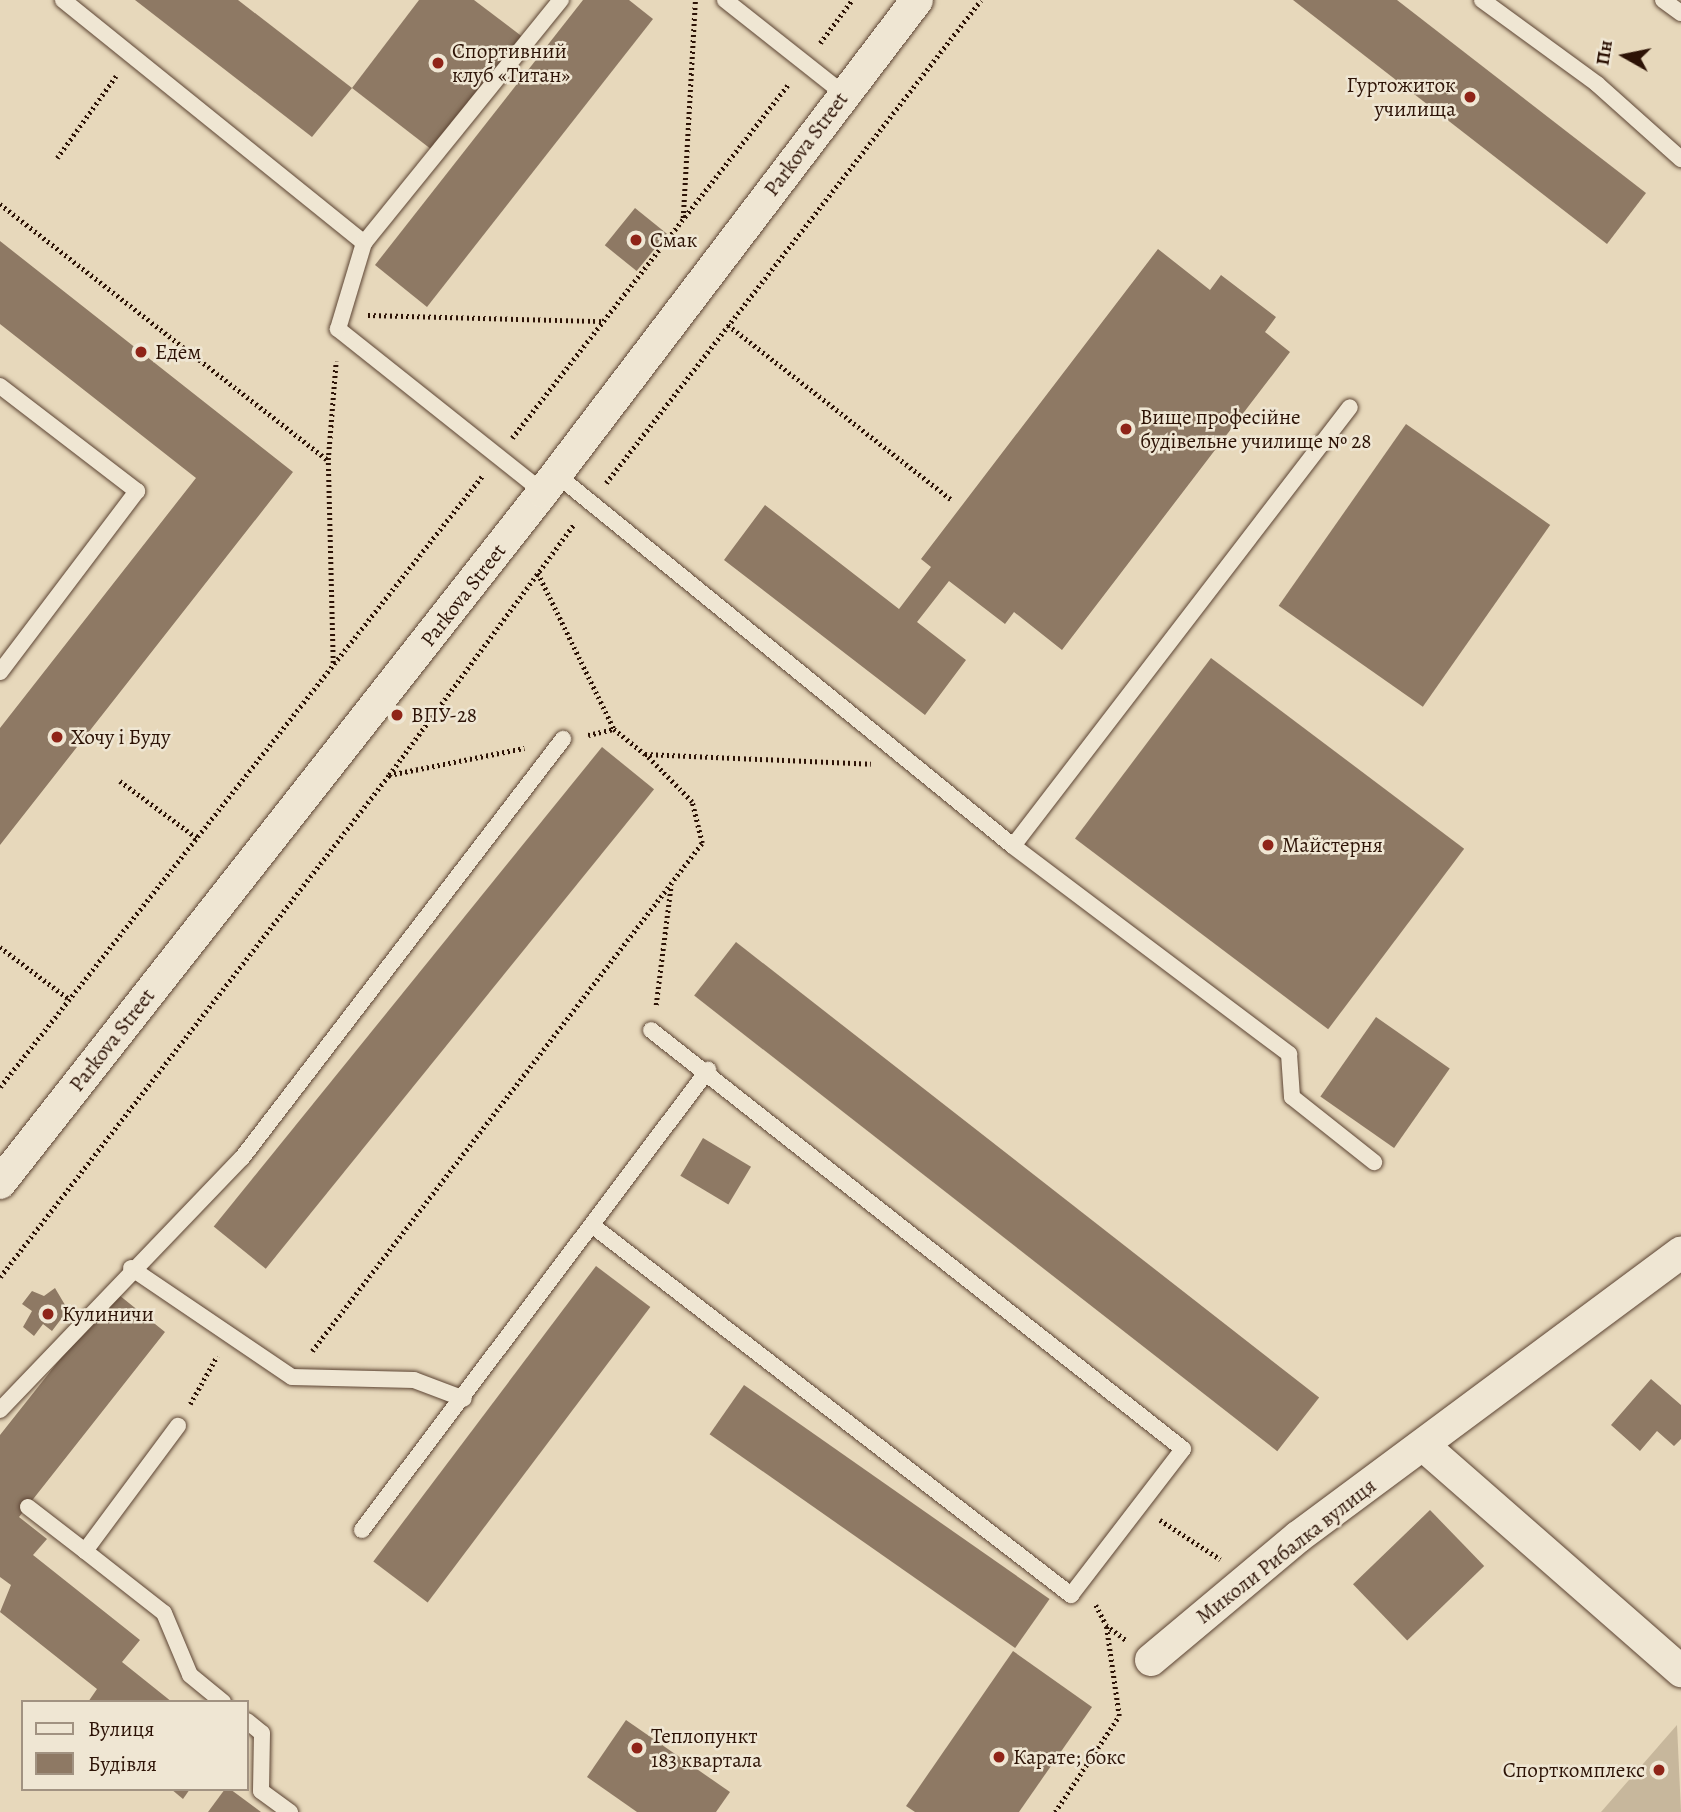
<!DOCTYPE html>
<html>
<head>
<meta charset="utf-8">
<style>
  body { margin:0 }
  #map { position:relative; width:1681px; height:1812px; overflow:hidden; background:#e7d8bb; font-family:Alegreya,serif }
  div>[style] { position:absolute }
  [style*='--x'] { left:calc(var(--x)*1px); top:calc(var(--y)*1px); width:calc(var(--w)*1px); rotate:calc(var(--a)*1deg) }
  .green>* { inset:0; background:#c7b79c }
  .building>* { inset:0; background:#8e7964; transform-origin:0 0 }
  .path>* { height:4.5px; margin-top:-2.25px; transform-origin:0; background:repeating-linear-gradient(90deg,#2d1306 0 2px,transparent 0 5.5px) }
  .roads { filter:drop-shadow(0 0 2px #5c4433) drop-shadow(0 0 2px #5c4433) }
  .lane>* { height:16px; margin:-8px; padding:0 8px; transform-origin:8px; border-radius:8px; background:#efe6d3 }
  .street>* { height:32px; margin:-16px; padding:0 16px; transform-origin:16px; border-radius:16px; background:#efe6d3 }
  .dots>* { width:19px; height:19px; translate:-50% -50%; box-sizing:border-box; border:4px solid #efe6d3; border-radius:50% }
  span { translate:-50% -50%; white-space:nowrap; text-align:center; line-height:1.15; -webkit-text-stroke:5px #efe6d3; paint-order:stroke }
  .poi-label { font-size:21px; color:#2d1306 }
  .left { translate:0 -50%; text-align:left }
  .right { translate:-100% -50%; text-align:right }
  .street-label { font-size:21px; color:#2d1306 }
  .legend { position:absolute; left:21px; top:1700px; width:228px; height:91px; box-sizing:border-box; background:#efe6d3; border:2px solid #a19281; margin:0; padding:9px 12px; list-style:none; font-size:21px; color:#2d1306 }
  .legend li { display:flex; align-items:center; gap:14px; height:35px }
  .legend b { width:35px; border:2px solid #a19281 }
  .north { position:absolute; left:1590px; top:21px; width:70px; height:70px; -webkit-text-stroke:5px #efe6d3; paint-order:stroke; rotate:279deg; font-size:19px; font-weight:700; line-height:28px; text-align:center; color:#2d1306 }
  .north::after { content:''; display:block; margin:auto; width:24px; height:32px; background:#2d1306; clip-path:polygon(50% 0,100% 100%,50% 72%,0 100%) }
</style>
</head>
<body>
<div id="map">
  <div class="green">
    <i style="clip-path:polygon(1677px 1725px,1681px 1812px,1601px 1812px)"></i>
  </div>
  <div class="building">
    <i style="clip-path:polygon(135px 0,238px 0,352px 88px,312px 137px)"></i>
    <i style="clip-path:polygon(419px 0,474px 0,524px 38px,436px 153px,352px 88px)"></i>
    <i style="clip-path:polygon(583px 0,629px 0,653px 19px,427px 307px,375px 265px)"></i>
    <i style="clip-path:polygon(1293px 0,1397px 0,1646px 193px,1607px 244px)"></i>
    <i style="left:635px;top:208px;width:41px;height:48px;rotate:39deg"></i>
    <i style="clip-path:polygon(0 241px,293px 472px,0 845px,0 728px,196px 478px,0 324px)"></i>
    <i style="clip-path:polygon(1158px 249px,1210px 290px,1221px 275px,1276px 317px,1265px 332px,1290px 352px,1062px 650px,1014px 612px,1005px 624px,949px 581px,917px 622px,966px 660px,925px 715px,724px 560px,765px 505px,899px 609px,931px 567px,921px 559px)"></i>
    <i style="left:1406px;top:424px;width:176px;height:222px;rotate:35deg"></i>
    <i style="left:1211px;top:658px;width:317px;height:226px;rotate:37deg"></i>
    <i style="left:602px;top:747px;width:67px;height:617px;rotate:39deg"></i>
    <i style="left:736px;top:942px;width:740px;height:68px;rotate:38deg"></i>
    <i style="left:1376px;top:1017px;width:90px;height:97px;rotate:35deg"></i>
    <i style="left:703px;top:1138px;width:56px;height:44px;rotate:31deg"></i>
    <i style="left:596px;top:1266px;width:68px;height:370px;rotate:37deg"></i>
    <i style="clip-path:polygon(55px 1288px,68px 1310px,52px 1331px,43px 1324px,34px 1336px,23px 1327px,32px 1311px,22px 1304px,32px 1291px,44px 1296px)"></i>
    <i style="clip-path:polygon(114px 1291px,165px 1332px,19px 1517px,47px 1539px,33px 1555px,140px 1640px,122px 1662px,172px 1702px,88px 1702px,97px 1689px,0 1612px,11px 1585px,0 1577px,0 1435px)"></i>
    <i style="clip-path:polygon(1651px 1379px,1681px 1405px,1681px 1439px,1674px 1446px,1657px 1431px,1640px 1451px,1611px 1425px)"></i>
    <i style="left:744px;top:1385px;width:373px;height:60px;rotate:35deg"></i>
    <i style="left:1430px;top:1510px;width:78px;height:107px;rotate:46deg"></i>
    <i style="clip-path:polygon(1013px 1651px,1092px 1707px,1019px 1812px,915px 1812px,906px 1806px)"></i>
    <i style="clip-path:polygon(626px 1720px,730px 1792px,716px 1812px,637px 1812px,587px 1777px)"></i>
    <i style="clip-path:polygon(171px 1789px,190px 1789px,183px 1799px)"></i>
    <i style="clip-path:polygon(225px 1789px,230px 1789px,261px 1812px,208px 1812px)"></i>
  </div>
  <div class="path">
    <i style="--x:820;--y:43;--w:54;--a:-53.3"></i>
    <i style="--x:57;--y:158;--w:101;--a:-54.3"></i>
    <i style="--x:0;--y:204;--w:416;--a:38"></i>
    <i style="--x:683;--y:218;--w:218;--a:-86.8"></i>
    <i style="--x:368;--y:315;--w:234;--a:1.5"></i>
    <i style="--x:728;--y:325;--w:283;--a:38"></i>
    <i style="--x:512;--y:438;--w:450;--a:-52"></i>
    <i style="--x:606;--y:483;--w:611;--a:-52.17"></i>
    <i style="--x:538;--y:573;--w:174;--a:64"></i>
    <i style="--x:333;--y:663;--w:203;--a:-91.4"></i>
    <i style="--x:328;--y:460;--w:99;--a:-85.4"></i>
    <i style="--x:588;--y:735;--w:27;--a:-13"></i>
    <i style="--x:614;--y:729;--w:40;--a:39"></i>
    <i style="--x:645;--y:754;--w:226;--a:2.5"></i>
    <i style="--x:389;--y:775;--w:138;--a:-11.3"></i>
    <i style="--x:120;--y:781;--w:96;--a:36.5"></i>
    <i style="--x:0;--y:947;--w:86;--a:37"></i>
    <i style="--x:656;--y:1005;--w:121;--a:-82.9"></i>
    <i style="--x:0;--y:1087;--w:780;--a:-51.72"></i>
    <i style="--x:0;--y:1277;--w:635;--a:-52.23"></i>
    <i style="--x:389;--y:775;--w:313;--a:-53.6"></i>
    <i style="--x:312;--y:1351;--w:640;--a:-52.49"></i>
    <i style="--x:702;--y:843;--w:42;--a:-103.7"></i>
    <i style="--x:692;--y:802;--w:67;--a:-134.4"></i>
    <i style="--x:190;--y:1404;--w:55;--a:-60.6"></i>
    <i style="--x:1160;--y:1520;--w:72;--a:33"></i>
    <i style="--x:1096;--y:1605;--w:22;--a:63"></i>
    <i style="--x:1106;--y:1625;--w:25;--a:37"></i>
    <i style="--x:1055;--y:1812;--w:115;--a:-56.3"></i>
    <i style="--x:1119;--y:1716;--w:92;--a:-98.1"></i>
  </div>
  <div class="roads">
    <div class="lane">
      <i style="--x:63;--y:0;--w:387;--a:38.9"></i>
      <i style="--x:725;--y:0;--w:152;--a:38.3"></i>
      <i style="--x:1482;--y:0;--w:142;--a:36.1"></i>
      <i style="--x:1597;--y:84;--w:113;--a:41.8"></i>
      <i style="--x:1663;--y:0;--w:22;--a:36"></i>
      <i style="--x:0;--y:386;--w:173;--a:37.5"></i>
      <i style="--x:137;--y:491;--w:227;--a:127.1"></i>
      <i style="--x:557;--y:475;--w:588;--a:39.13"></i>
      <i style="--x:1013;--y:846;--w:553;--a:-52.49"></i>
      <i style="--x:543;--y:492;--w:262;--a:-141.5"></i>
      <i style="--x:338;--y:329;--w:90;--a:-73.2"></i>
      <i style="--x:364;--y:243;--w:313;--a:-51"></i>
      <i style="--x:1013;--y:846;--w:346;--a:37"></i>
      <i style="--x:1289;--y:1054;--w:43;--a:86"></i>
      <i style="--x:1292;--y:1097;--w:105;--a:38.4"></i>
      <i style="--x:593;--y:1226;--w:604;--a:37.67"></i>
      <i style="--x:1071;--y:1595;--w:184;--a:-52.5"></i>
      <i style="--x:1183;--y:1449;--w:677;--a:-141.78"></i>
      <i style="--x:131;--y:1268;--w:194;--a:34.1"></i>
      <i style="--x:292;--y:1377;--w:122;--a:1.4"></i>
      <i style="--x:414;--y:1380;--w:53;--a:20.8"></i>
      <i style="--x:0;--y:1410;--w:349;--a:-46.2"></i>
      <i style="--x:242;--y:1158;--w:528;--a:-52.54"></i>
      <i style="--x:28;--y:1507;--w:72;--a:37.7"></i>
      <i style="--x:85;--y:1551;--w:156;--a:-53.4"></i>
      <i style="--x:362;--y:1530;--w:576;--a:-53.05"></i>
      <i style="--x:85;--y:1551;--w:100;--a:38.1"></i>
      <i style="--x:164;--y:1613;--w:67;--a:67.2"></i>
      <i style="--x:190;--y:1675;--w:43;--a:39.3"></i>
      <i style="--x:247;--y:1721;--w:19;--a:39"></i>
      <i style="--x:262;--y:1733;--w:58;--a:91"></i>
      <i style="--x:261;--y:1791;--w:36;--a:36"></i>
    </div>
    <div class="street">
      <i style="--x:0;--y:1183;--w:879;--a:-51.84"></i>
      <i style="--x:543;--y:492;--w:618;--a:-52.76"></i>
      <i style="--x:1424;--y:1446;--w:342;--a:41.2"></i>
      <i style="--x:1151;--y:1660;--w:192;--a:-39.9"></i>
      <i style="--x:1298;--y:1537;--w:477;--a:-36.6"></i>
    </div>
  </div>
  <div class="dots">
    <i style="left:438px;top:63px;background:#8f2418"></i>
    <i style="left:1470px;top:97px;background:#8f2418"></i>
    <i style="left:636px;top:240px;background:#8f2418"></i>
    <i style="left:141px;top:352px;background:#8f2418"></i>
    <i style="left:1126px;top:429px;background:#8f2418"></i>
    <i style="left:397px;top:715px;background:#8f2418"></i>
    <i style="left:57px;top:737px;background:#8f2418"></i>
    <i style="left:1268px;top:845px;background:#8f2418"></i>
    <i style="left:48px;top:1314px;background:#8f2418"></i>
    <i style="left:637px;top:1748px;background:#8f2418"></i>
    <i style="left:999px;top:1757px;background:#8f2418"></i>
    <i style="left:1659px;top:1770px;background:#8f2418"></i>
  </div>
  <div class="poi-label">
    <span class="left" style="left:452px;top:63px">Спортивний<br>клуб «Титан»</span>
    <span class="right" style="left:1456px;top:97px">Гуртожиток<br>училища</span>
    <span class="left" style="left:650px;top:240px">Смак</span>
    <span class="left" style="left:155px;top:352px">Едем</span>
    <span class="left" style="left:1140px;top:429px">Вище професійне<br>будівельне училище № 28</span>
    <span class="left" style="left:411px;top:715px">ВПУ-28</span>
    <span class="left" style="left:71px;top:737px">Хочу і Буду</span>
    <span class="left" style="left:1282px;top:845px">Майстерня</span>
    <span class="left" style="left:62px;top:1314px">Кулиничи</span>
    <span class="left" style="left:651px;top:1748px">Теплопункт<br>183 квартала</span>
    <span class="left" style="left:1013px;top:1757px">Карате; бокс</span>
    <span class="right" style="left:1645px;top:1770px">Спорткомплекс</span>
  </div>
  <div class="street-label">
    <span style="left:806px;top:144px;rotate:-53deg">Parkova Street</span>
    <span style="left:463px;top:595px;rotate:-52deg">Parkova Street</span>
    <span style="left:112px;top:1040px;rotate:-52deg">Parkova Street</span>
    <span style="left:1286px;top:1551px;rotate:-38deg">Миколи Рибалка вулиця</span>
  </div>
  <ul class="legend">
  <li><b style="height:9px;background:#efe6d3"></b>Вулиця</li>
  <li><b style="height:19px;background:#8e7964"></b>Будівля</li>
  </ul>
  <div class="north">Пн</div>
</div>
</body>
</html>
